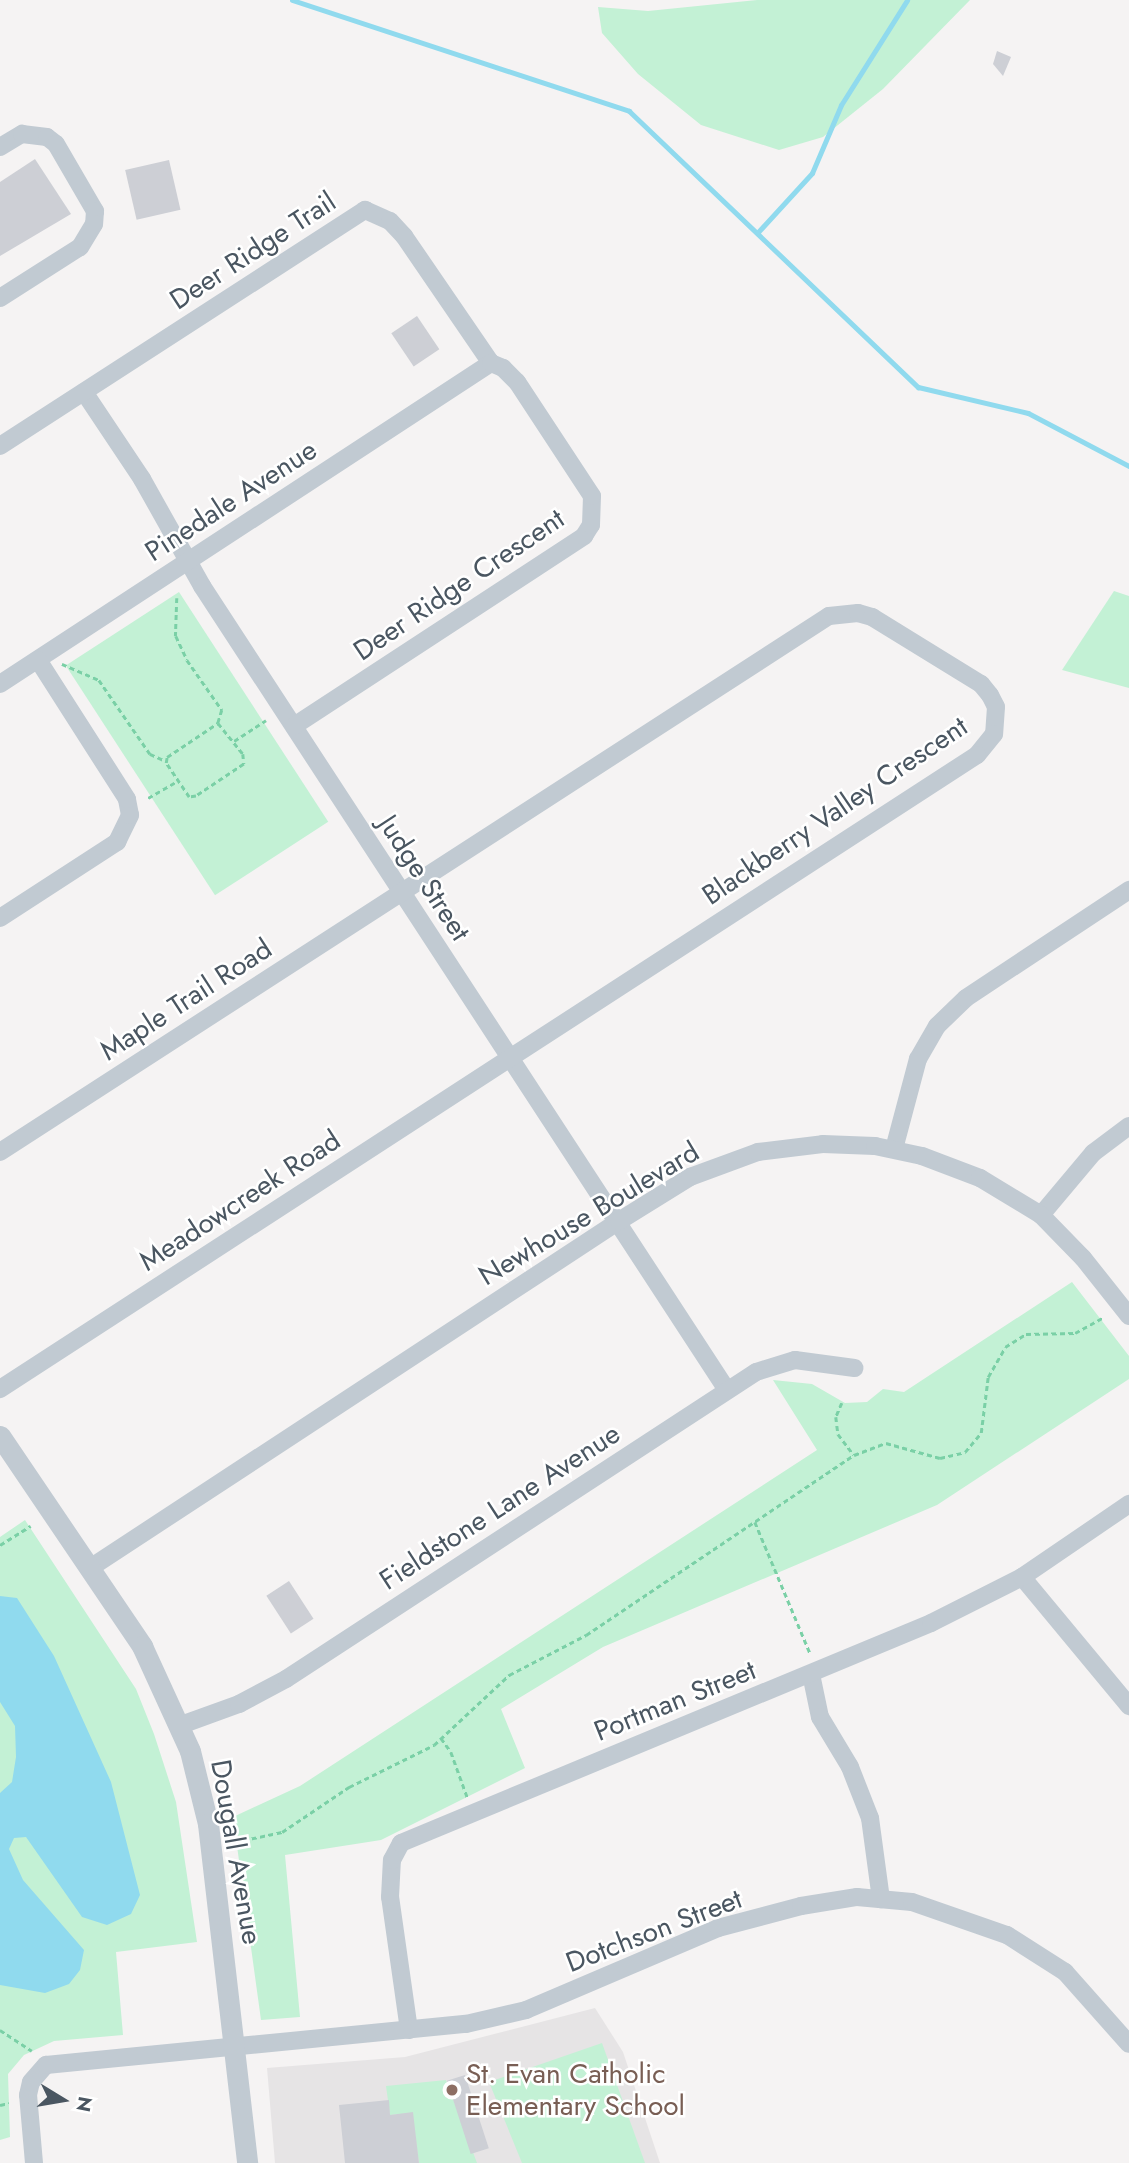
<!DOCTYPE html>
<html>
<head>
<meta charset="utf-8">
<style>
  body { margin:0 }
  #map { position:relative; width:1129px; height:2163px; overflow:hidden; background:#f5f3f3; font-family:Jost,sans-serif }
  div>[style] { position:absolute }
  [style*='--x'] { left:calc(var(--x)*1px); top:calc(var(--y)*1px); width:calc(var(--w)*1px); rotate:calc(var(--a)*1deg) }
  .education>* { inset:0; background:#e6e4e5 }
  .green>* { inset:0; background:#c3f1d5; transform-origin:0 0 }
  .water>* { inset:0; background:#90daee }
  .stream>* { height:5px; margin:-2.5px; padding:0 2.5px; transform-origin:2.5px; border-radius:2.5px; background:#90daee }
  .building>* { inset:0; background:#cdcfd5; transform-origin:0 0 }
  .path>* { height:2.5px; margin-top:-1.25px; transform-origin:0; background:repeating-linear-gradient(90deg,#7ad0a6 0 5px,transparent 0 8.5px) }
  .minor>* { height:18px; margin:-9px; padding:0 9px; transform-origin:9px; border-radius:9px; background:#c1cad2 }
  .tertiary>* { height:21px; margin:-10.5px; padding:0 10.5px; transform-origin:10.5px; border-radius:10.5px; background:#c1cad2 }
  .dots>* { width:19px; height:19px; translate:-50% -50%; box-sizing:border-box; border:4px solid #fff; border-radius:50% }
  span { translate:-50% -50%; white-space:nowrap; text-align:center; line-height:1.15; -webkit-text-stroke:5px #fff; paint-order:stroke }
  .street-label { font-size:28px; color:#4a5661 }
  .education-label { font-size:28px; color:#785e54 }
  .left { translate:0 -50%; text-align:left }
  .north { position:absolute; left:28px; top:2065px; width:70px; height:70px; -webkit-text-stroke:5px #fff; paint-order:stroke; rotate:101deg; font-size:19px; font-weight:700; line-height:28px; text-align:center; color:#4a5661 }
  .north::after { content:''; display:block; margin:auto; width:24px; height:32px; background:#4a5661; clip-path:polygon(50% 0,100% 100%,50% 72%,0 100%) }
</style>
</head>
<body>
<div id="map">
  <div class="education">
    <i style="clip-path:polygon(595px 2008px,623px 2052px,660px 2163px,275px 2163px,267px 2068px,405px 2057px)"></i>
  </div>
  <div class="green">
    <i style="clip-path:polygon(757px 0,970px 0,883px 89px,823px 137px,779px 150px,701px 125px,638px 74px,602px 33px,598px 7px,648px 11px)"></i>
    <i style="clip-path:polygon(1114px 591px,1129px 596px,1129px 688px,1062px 670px)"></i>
    <i style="left:179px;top:592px;width:274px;height:135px;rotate:57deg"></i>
    <i style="clip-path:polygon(1072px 1282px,1129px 1356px,1129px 1379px,937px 1505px,603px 1647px,501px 1709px,525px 1768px,381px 1840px,285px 1855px,300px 2017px,261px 2020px,233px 1817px,300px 1786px,817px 1450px,773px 1380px,812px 1384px,845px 1403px,867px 1402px,883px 1389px,904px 1392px)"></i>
    <i style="clip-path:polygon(25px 1520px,136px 1689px,154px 1734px,176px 1802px,197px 1942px,116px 1952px,123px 2035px,54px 2041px,24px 2055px,8px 2074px,10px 2137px,0 2140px,0 1537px)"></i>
    <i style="clip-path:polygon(602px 2043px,645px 2163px,522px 2163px,489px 2082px)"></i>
    <i style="clip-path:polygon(446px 2080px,477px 2163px,419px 2163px,412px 2113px,390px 2115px,386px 2086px)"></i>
  </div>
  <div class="water">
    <i style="clip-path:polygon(0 1596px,17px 1598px,54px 1656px,111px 1782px,140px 1895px,131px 1914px,107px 1925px,82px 1917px,26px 1837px,14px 1838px,9px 1849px,23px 1880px,84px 1950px,80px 1970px,69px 1984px,45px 1993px,0 1985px,0 1793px,12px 1782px,16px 1757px,15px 1726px,0 1702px)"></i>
  </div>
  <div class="stream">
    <i style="--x:292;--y:0;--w:355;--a:18.2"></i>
    <i style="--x:629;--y:111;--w:400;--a:43.7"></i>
    <i style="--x:918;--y:387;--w:113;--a:13.3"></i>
    <i style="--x:1028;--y:413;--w:114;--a:27.7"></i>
    <i style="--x:758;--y:232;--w:80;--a:-47.5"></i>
    <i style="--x:812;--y:173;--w:74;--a:-66.9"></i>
    <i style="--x:841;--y:105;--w:124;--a:-57.8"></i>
  </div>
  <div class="building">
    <i style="clip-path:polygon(997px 51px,1011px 57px,1003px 76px,993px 64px)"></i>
    <i style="clip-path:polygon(35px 159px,71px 214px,0 256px,0 182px)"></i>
    <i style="left:169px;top:160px;width:51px;height:45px;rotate:77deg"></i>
    <i style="left:417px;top:316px;width:40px;height:31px;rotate:56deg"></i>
    <i style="left:289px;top:1581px;width:45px;height:27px;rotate:57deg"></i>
    <i style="left:465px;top:2075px;width:77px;height:19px;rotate:72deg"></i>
    <i style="clip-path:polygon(389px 2100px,390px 2115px,413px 2112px,419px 2163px,345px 2163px,339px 2105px)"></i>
  </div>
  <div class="path">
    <i style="--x:177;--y:598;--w:38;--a:92"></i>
    <i style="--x:176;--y:636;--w:26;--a:65"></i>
    <i style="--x:187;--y:660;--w:61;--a:55"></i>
    <i style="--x:222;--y:710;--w:14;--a:107"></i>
    <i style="--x:62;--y:664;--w:40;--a:23.4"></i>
    <i style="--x:99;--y:680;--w:90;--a:55.4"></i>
    <i style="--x:150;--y:754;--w:17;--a:24"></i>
    <i style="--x:218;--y:723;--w:40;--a:51"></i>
    <i style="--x:243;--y:754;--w:10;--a:84"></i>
    <i style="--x:244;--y:764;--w:58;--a:146.3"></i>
    <i style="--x:196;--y:796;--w:7;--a:172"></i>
    <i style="--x:189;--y:797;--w:41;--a:-124.1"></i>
    <i style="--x:166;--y:763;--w:6;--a:-81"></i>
    <i style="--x:167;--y:757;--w:61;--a:-33.7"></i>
    <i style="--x:234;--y:741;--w:38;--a:-33"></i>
    <i style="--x:148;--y:798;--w:34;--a:-30"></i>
    <i style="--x:842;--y:1403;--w:15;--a:113"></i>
    <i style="--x:836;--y:1417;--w:17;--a:83"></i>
    <i style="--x:838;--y:1434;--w:26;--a:53"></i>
    <i style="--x:755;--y:1522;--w:144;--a:67.2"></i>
    <i style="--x:0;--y:1545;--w:36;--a:-32"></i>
    <i style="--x:441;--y:1738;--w:17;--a:54"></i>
    <i style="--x:451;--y:1752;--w:50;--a:70.1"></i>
    <i style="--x:235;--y:1842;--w:48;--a:-12"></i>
    <i style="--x:282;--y:1832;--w:81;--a:-33.9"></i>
    <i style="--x:349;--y:1787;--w:95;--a:-26.3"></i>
    <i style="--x:434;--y:1745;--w:103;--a:-43"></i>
    <i style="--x:509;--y:1675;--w:87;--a:-27.5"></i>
    <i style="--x:586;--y:1635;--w:323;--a:-33.9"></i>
    <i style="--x:854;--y:1455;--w:34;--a:-21"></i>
    <i style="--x:886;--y:1443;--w:56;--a:15.5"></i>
    <i style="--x:940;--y:1458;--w:26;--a:-13"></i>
    <i style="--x:965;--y:1452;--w:25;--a:-50"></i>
    <i style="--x:981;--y:1433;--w:56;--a:-82.9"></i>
    <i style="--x:988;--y:1377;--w:34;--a:-60"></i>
    <i style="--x:1005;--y:1347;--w:25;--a:-32"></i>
    <i style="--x:1026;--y:1334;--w:49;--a:-1.2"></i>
    <i style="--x:1075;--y:1333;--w:31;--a:-29"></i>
    <i style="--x:0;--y:2030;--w:38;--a:33"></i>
    <i style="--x:0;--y:2105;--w:9;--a:-13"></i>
  </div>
  <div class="minor">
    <i style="--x:0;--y:147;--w:26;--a:-31"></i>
    <i style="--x:22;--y:134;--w:25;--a:7"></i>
    <i style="--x:47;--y:137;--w:11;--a:38"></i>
    <i style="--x:56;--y:144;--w:78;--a:59.8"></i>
    <i style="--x:95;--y:211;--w:13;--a:94"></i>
    <i style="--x:94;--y:224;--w:27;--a:121"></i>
    <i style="--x:80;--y:247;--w:95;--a:147.5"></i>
    <i style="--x:84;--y:392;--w:105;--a:56.3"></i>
    <i style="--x:142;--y:479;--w:123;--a:60.7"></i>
    <i style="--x:202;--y:586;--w:960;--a:56.86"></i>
    <i style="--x:0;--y:446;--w:435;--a:-32.9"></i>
    <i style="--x:365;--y:210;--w:27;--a:24"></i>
    <i style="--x:390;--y:221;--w:21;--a:47"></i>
    <i style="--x:404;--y:236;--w:154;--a:55.6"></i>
    <i style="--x:0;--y:684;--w:587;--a:-33.18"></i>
    <i style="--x:294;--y:726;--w:347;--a:-33.2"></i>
    <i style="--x:584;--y:536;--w:13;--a:-58"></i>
    <i style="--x:591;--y:525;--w:29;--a:-88"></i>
    <i style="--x:592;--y:496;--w:136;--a:-123.3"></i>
    <i style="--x:517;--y:382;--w:20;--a:-135"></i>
    <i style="--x:503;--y:368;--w:13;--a:-157"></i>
    <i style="--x:0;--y:918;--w:140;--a:-33"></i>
    <i style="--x:117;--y:842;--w:30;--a:-64"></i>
    <i style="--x:130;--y:815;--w:16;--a:-101"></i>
    <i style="--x:127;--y:799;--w:165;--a:-122.6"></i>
    <i style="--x:894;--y:1149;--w:93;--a:-75.1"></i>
    <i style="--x:918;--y:1059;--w:38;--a:-60"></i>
    <i style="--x:937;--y:1026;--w:40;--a:-44"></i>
    <i style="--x:966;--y:998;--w:196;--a:-33.5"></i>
    <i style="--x:0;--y:1152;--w:987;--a:-32.89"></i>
    <i style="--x:829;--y:616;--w:29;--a:-6"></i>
    <i style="--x:858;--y:613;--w:15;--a:16"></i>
    <i style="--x:872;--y:617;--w:128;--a:31.6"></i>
    <i style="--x:981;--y:684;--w:14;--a:51"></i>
    <i style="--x:990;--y:695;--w:13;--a:63"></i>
    <i style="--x:996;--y:707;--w:27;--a:94"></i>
    <i style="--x:994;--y:734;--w:27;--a:129"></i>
    <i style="--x:977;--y:755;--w:1165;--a:147.02"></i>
    <i style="--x:1041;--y:1215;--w:81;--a:-50"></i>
    <i style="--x:1093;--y:1153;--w:45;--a:-36.9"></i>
    <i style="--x:90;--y:1568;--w:633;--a:-33.26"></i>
    <i style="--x:619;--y:1221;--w:84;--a:-31.8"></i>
    <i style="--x:690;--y:1177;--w:72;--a:-20.2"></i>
    <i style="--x:758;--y:1152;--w:65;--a:-7"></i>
    <i style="--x:823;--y:1144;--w:52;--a:2.2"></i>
    <i style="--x:875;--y:1146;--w:48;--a:12"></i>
    <i style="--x:922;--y:1156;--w:62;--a:20.8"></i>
    <i style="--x:980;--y:1178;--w:71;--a:31.2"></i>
    <i style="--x:1041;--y:1215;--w:60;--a:45.7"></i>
    <i style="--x:1083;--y:1258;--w:74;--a:51.6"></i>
    <i style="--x:1022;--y:1577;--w:168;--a:50.3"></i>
    <i style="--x:811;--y:1674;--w:44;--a:78.2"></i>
    <i style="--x:820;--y:1717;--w:58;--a:59"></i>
    <i style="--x:850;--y:1767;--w:55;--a:68.6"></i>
    <i style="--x:870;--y:1818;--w:82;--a:82.3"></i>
    <i style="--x:181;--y:1725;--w:62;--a:-19.9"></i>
    <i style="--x:239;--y:1704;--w:53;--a:-28"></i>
    <i style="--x:286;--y:1679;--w:561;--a:-33.15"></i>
    <i style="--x:756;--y:1372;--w:41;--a:-17.1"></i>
    <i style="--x:795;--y:1360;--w:60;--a:7.7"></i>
    <i style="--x:409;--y:2030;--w:134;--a:-98.1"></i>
    <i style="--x:390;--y:1897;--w:37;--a:-87"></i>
    <i style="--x:392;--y:1860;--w:19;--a:-62"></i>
    <i style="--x:401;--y:1843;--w:574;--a:-22.54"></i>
    <i style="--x:931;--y:1623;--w:102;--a:-26.8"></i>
    <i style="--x:1022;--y:1577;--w:130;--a:-34.3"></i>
    <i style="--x:34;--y:2163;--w:68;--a:-95"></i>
    <i style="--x:28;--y:2095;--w:13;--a:-77"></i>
    <i style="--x:31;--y:2082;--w:23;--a:-49"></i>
    <i style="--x:46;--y:2065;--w:422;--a:-5.6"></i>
    <i style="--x:466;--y:2024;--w:62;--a:-13.1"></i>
    <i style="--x:526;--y:2010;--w:209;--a:-23.1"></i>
    <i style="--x:718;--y:1928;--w:86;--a:-14.8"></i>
    <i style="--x:801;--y:1906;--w:57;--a:-9.1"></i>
    <i style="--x:857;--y:1897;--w:55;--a:5.2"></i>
    <i style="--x:912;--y:1902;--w:101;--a:19.2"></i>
    <i style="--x:1007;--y:1935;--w:69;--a:32.5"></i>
    <i style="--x:1065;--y:1972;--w:96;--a:48.4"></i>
  </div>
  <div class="tertiary">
    <i style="--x:0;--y:1436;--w:254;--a:55.9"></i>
    <i style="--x:142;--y:1646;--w:115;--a:65.4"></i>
    <i style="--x:190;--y:1751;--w:75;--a:76.1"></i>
    <i style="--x:208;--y:1824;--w:341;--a:83.4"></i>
  </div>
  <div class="dots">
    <i style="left:452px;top:2090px;background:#8d6e63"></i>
  </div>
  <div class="street-label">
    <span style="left:253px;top:251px;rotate:-33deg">Deer Ridge Trail</span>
    <span style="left:231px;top:501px;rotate:-33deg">Pinedale Avenue</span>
    <span style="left:459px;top:585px;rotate:-34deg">Deer Ridge Crescent</span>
    <span style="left:835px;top:811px;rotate:-34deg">Blackberry Valley Crescent</span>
    <span style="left:424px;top:878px;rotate:57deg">Judge Street</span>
    <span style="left:186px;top:1000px;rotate:-33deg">Maple Trail Road</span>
    <span style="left:240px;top:1201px;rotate:-33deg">Meadowcreek Road</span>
    <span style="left:589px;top:1214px;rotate:-31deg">Newhouse Boulevard</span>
    <span style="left:500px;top:1507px;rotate:-33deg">Fieldstone Lane Avenue</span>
    <span style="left:675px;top:1701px;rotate:-22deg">Portman Street</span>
    <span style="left:236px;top:1852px;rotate:80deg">Dougall Avenue</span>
    <span style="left:654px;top:1931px;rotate:-21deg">Dotchson Street</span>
  </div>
  <div class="education-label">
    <span class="left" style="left:466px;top:2090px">St. Evan Catholic<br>Elementary School</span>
  </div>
  <div class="north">N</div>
</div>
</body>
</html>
